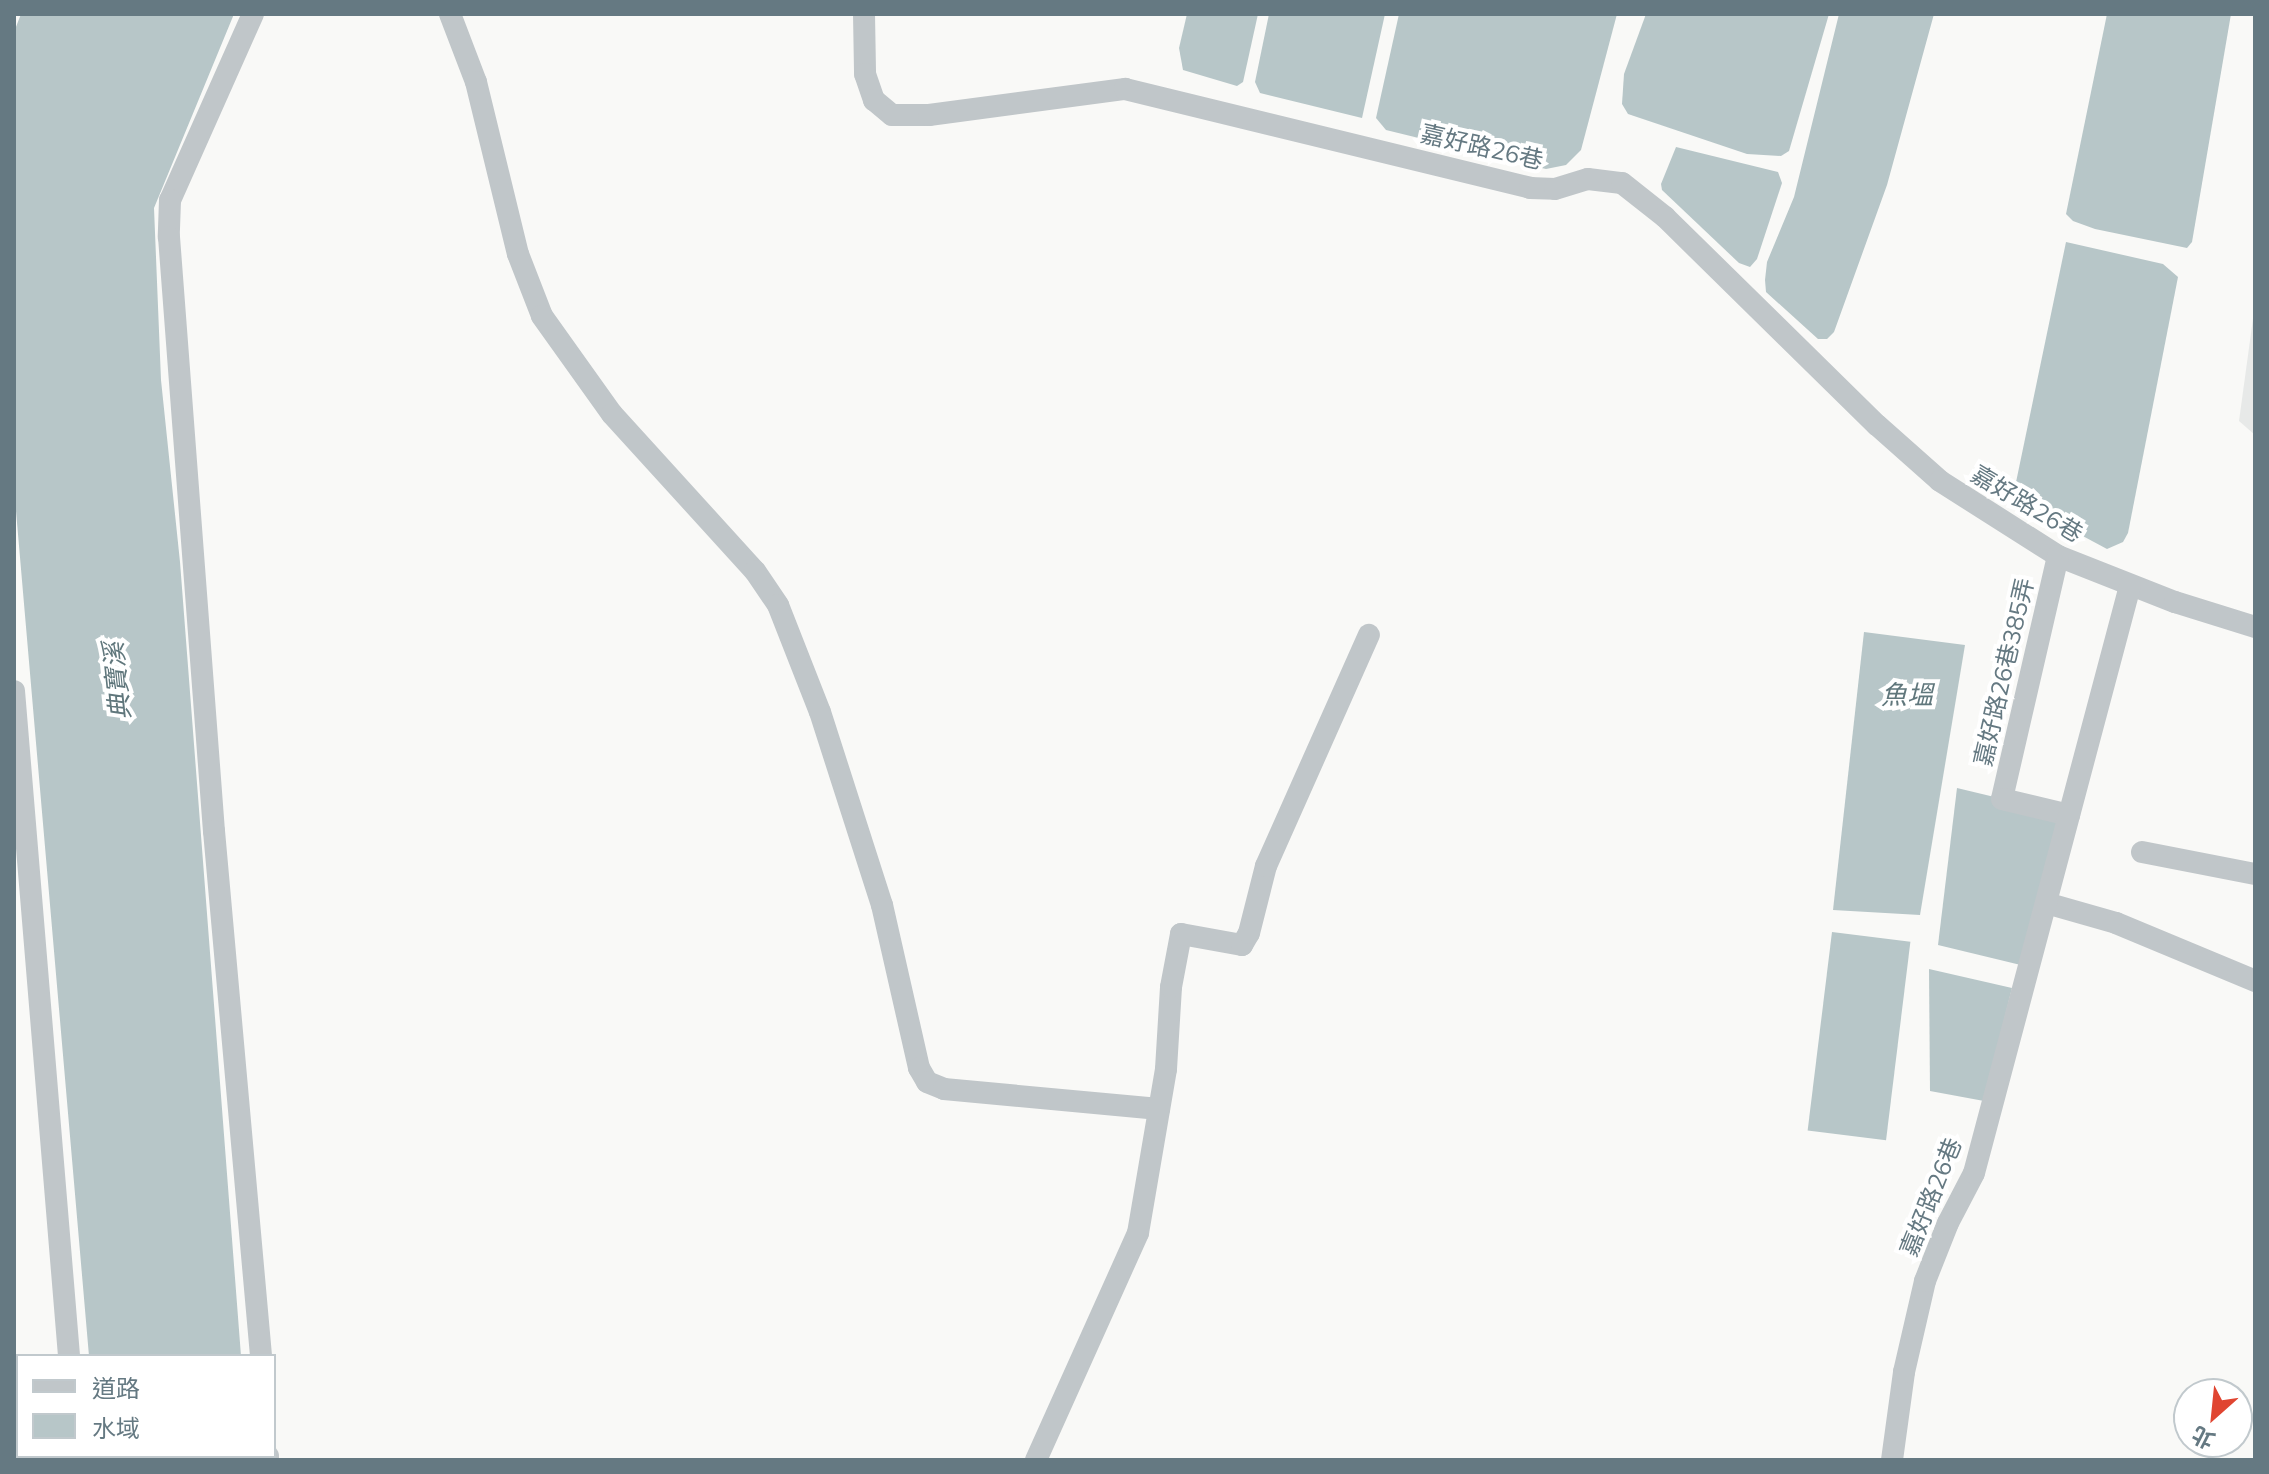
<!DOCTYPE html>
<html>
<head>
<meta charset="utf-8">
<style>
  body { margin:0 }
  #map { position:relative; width:2269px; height:1474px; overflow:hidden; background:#f9f9f7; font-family:Mulish,"Noto Sans TC",sans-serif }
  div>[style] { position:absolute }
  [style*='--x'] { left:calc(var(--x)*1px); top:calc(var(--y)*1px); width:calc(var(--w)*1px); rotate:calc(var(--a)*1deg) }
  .built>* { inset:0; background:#e7e9e8 }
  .water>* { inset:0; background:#b7c6c8; transform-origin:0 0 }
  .minor>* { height:22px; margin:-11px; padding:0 11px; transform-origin:11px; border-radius:11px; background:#c0c6c9 }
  span { translate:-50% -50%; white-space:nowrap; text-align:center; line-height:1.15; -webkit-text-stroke:8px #fff; paint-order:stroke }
  .street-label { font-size:24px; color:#657982 }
  .water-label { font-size:26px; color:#60777c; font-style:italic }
  .frame { position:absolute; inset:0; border:16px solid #657982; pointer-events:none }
  .legend { position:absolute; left:16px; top:1354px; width:260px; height:104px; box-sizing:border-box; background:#fff; border:2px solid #c1c9cd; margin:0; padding:10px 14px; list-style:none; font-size:24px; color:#657982 }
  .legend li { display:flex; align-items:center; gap:16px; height:40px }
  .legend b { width:40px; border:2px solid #c1c9cd }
  .north { position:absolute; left:2173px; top:1378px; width:80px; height:80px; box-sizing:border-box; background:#fff; border:2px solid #c1c9cd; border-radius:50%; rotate:207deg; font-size:22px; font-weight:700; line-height:32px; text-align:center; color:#657982 }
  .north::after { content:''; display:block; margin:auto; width:28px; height:36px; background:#e04531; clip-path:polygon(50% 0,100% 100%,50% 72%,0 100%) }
</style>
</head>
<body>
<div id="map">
  <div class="built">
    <i style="clip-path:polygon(2255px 304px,2255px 435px,2239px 421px)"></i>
  </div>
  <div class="water">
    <i style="clip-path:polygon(21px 14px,234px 14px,154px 208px,161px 380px,180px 562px,241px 1356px,89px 1356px,14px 488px,14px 32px)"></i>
    <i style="clip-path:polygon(1187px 14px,1258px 14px,1243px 82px,1237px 86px,1183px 70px,1179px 48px)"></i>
    <i style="clip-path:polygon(1269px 14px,1385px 14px,1362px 118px,1260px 93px,1255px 82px)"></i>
    <i style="clip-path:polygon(1399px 14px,1617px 14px,1581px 150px,1566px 165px,1546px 169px,1386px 130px,1376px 118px)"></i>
    <i style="clip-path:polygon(1646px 14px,1829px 14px,1789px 151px,1781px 156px,1747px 154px,1628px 114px,1622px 104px,1624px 74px)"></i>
    <i style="clip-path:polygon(1839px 14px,1934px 14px,1887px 185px,1834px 332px,1827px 339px,1818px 339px,1766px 292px,1765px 280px,1767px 262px,1794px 197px)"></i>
    <i style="clip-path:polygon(2107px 14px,2231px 14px,2192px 242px,2187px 248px,2095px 229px,2073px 221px,2066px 214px)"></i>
    <i style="clip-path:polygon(1676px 147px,1778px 172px,1782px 183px,1757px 259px,1750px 267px,1739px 263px,1662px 190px,1661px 184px)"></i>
    <i style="clip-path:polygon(2066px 242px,2163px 264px,2178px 277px,2128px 533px,2123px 542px,2107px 549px,2027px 506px,2015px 487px)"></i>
    <i style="clip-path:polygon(1864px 632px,1965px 645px,1920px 915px,1833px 910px)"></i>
    <i style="clip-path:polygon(1957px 788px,2069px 815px,2029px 967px,1938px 945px)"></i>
    <i style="left:1832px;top:932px;width:79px;height:200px;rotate:7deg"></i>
    <i style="clip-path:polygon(1929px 969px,2012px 988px,1984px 1101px,1930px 1091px)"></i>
  </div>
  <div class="minor">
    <i style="--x:253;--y:14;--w:204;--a:114"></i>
    <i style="--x:170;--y:200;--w:37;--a:92"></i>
    <i style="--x:169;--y:237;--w:596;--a:85.67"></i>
    <i style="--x:214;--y:831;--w:527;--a:84.88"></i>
    <i style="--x:450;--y:14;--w:73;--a:69.1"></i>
    <i style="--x:476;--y:82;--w:177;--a:76.3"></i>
    <i style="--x:518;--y:254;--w:66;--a:68.8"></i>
    <i style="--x:542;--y:316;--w:120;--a:54.5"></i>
    <i style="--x:612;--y:414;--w:212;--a:47.7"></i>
    <i style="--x:755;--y:571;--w:41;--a:55.9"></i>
    <i style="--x:778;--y:605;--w:115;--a:68.6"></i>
    <i style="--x:820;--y:712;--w:203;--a:72.2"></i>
    <i style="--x:882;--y:905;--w:167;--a:77.2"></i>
    <i style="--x:919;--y:1068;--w:16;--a:60"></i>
    <i style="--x:927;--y:1082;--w:18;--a:22"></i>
    <i style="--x:944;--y:1089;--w:216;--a:5.3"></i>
    <i style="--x:864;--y:14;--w:60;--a:89"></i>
    <i style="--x:865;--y:74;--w:28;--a:71"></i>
    <i style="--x:874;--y:100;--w:23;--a:40"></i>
    <i style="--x:892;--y:115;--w:37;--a:0"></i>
    <i style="--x:929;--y:115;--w:198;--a:-7.6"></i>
    <i style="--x:1125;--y:89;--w:417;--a:13.7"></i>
    <i style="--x:1530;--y:188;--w:25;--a:2"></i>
    <i style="--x:1555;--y:189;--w:34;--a:-17"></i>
    <i style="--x:1588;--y:179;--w:34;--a:7"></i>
    <i style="--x:1622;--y:183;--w:55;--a:38.3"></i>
    <i style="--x:1665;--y:217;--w:297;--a:44.5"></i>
    <i style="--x:1877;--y:425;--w:84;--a:41.6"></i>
    <i style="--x:1940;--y:481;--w:140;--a:32.4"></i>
    <i style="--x:2058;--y:556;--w:126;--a:21.5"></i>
    <i style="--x:2175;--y:602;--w:84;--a:17.4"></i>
    <i style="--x:2058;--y:556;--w:249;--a:103"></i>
    <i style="--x:2002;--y:799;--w:69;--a:13.4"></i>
    <i style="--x:14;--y:691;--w:667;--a:85.27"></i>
    <i style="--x:2142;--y:852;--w:115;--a:11"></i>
    <i style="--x:2046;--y:903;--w:73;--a:15.9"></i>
    <i style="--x:2116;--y:923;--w:151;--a:22.6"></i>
    <i style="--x:78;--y:1456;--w:4;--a:90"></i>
    <i style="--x:268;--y:1456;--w:4;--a:90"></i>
    <i style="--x:1036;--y:1460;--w:249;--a:-65.8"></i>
    <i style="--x:1138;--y:1233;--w:166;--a:-80.3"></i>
    <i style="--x:1166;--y:1069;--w:82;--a:-86.5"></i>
    <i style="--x:1171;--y:987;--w:54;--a:-79.3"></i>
    <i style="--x:1181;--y:934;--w:62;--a:10.2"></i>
    <i style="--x:1242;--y:945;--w:14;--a:-60"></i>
    <i style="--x:1249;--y:933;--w:69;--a:-75.8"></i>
    <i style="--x:1266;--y:866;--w:253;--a:-66"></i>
    <i style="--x:1892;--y:1460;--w:89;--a:-82.2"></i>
    <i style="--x:1904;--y:1372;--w:93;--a:-77"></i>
    <i style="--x:1925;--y:1281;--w:62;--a:-68.4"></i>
    <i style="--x:1948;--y:1223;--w:56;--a:-62.5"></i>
    <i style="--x:1974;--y:1173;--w:607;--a:-75.12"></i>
  </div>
  <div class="street-label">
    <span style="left:1482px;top:147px;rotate:13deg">嘉好路26巷</span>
    <span style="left:2027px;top:504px;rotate:31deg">嘉好路26巷</span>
    <span style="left:2004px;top:672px;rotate:-77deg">嘉好路26巷385弄</span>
    <span style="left:1931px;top:1197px;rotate:-68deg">嘉好路26巷</span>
  </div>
  <div class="water-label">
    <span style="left:117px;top:681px;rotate:-96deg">典寶溪</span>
    <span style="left:1907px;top:695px">魚塭</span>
  </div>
  <div class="frame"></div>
  <ul class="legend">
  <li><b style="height:10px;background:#c0c6c9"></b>道路</li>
  <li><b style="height:22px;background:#b7c6c8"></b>水域</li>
  </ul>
  <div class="north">北</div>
</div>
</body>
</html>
